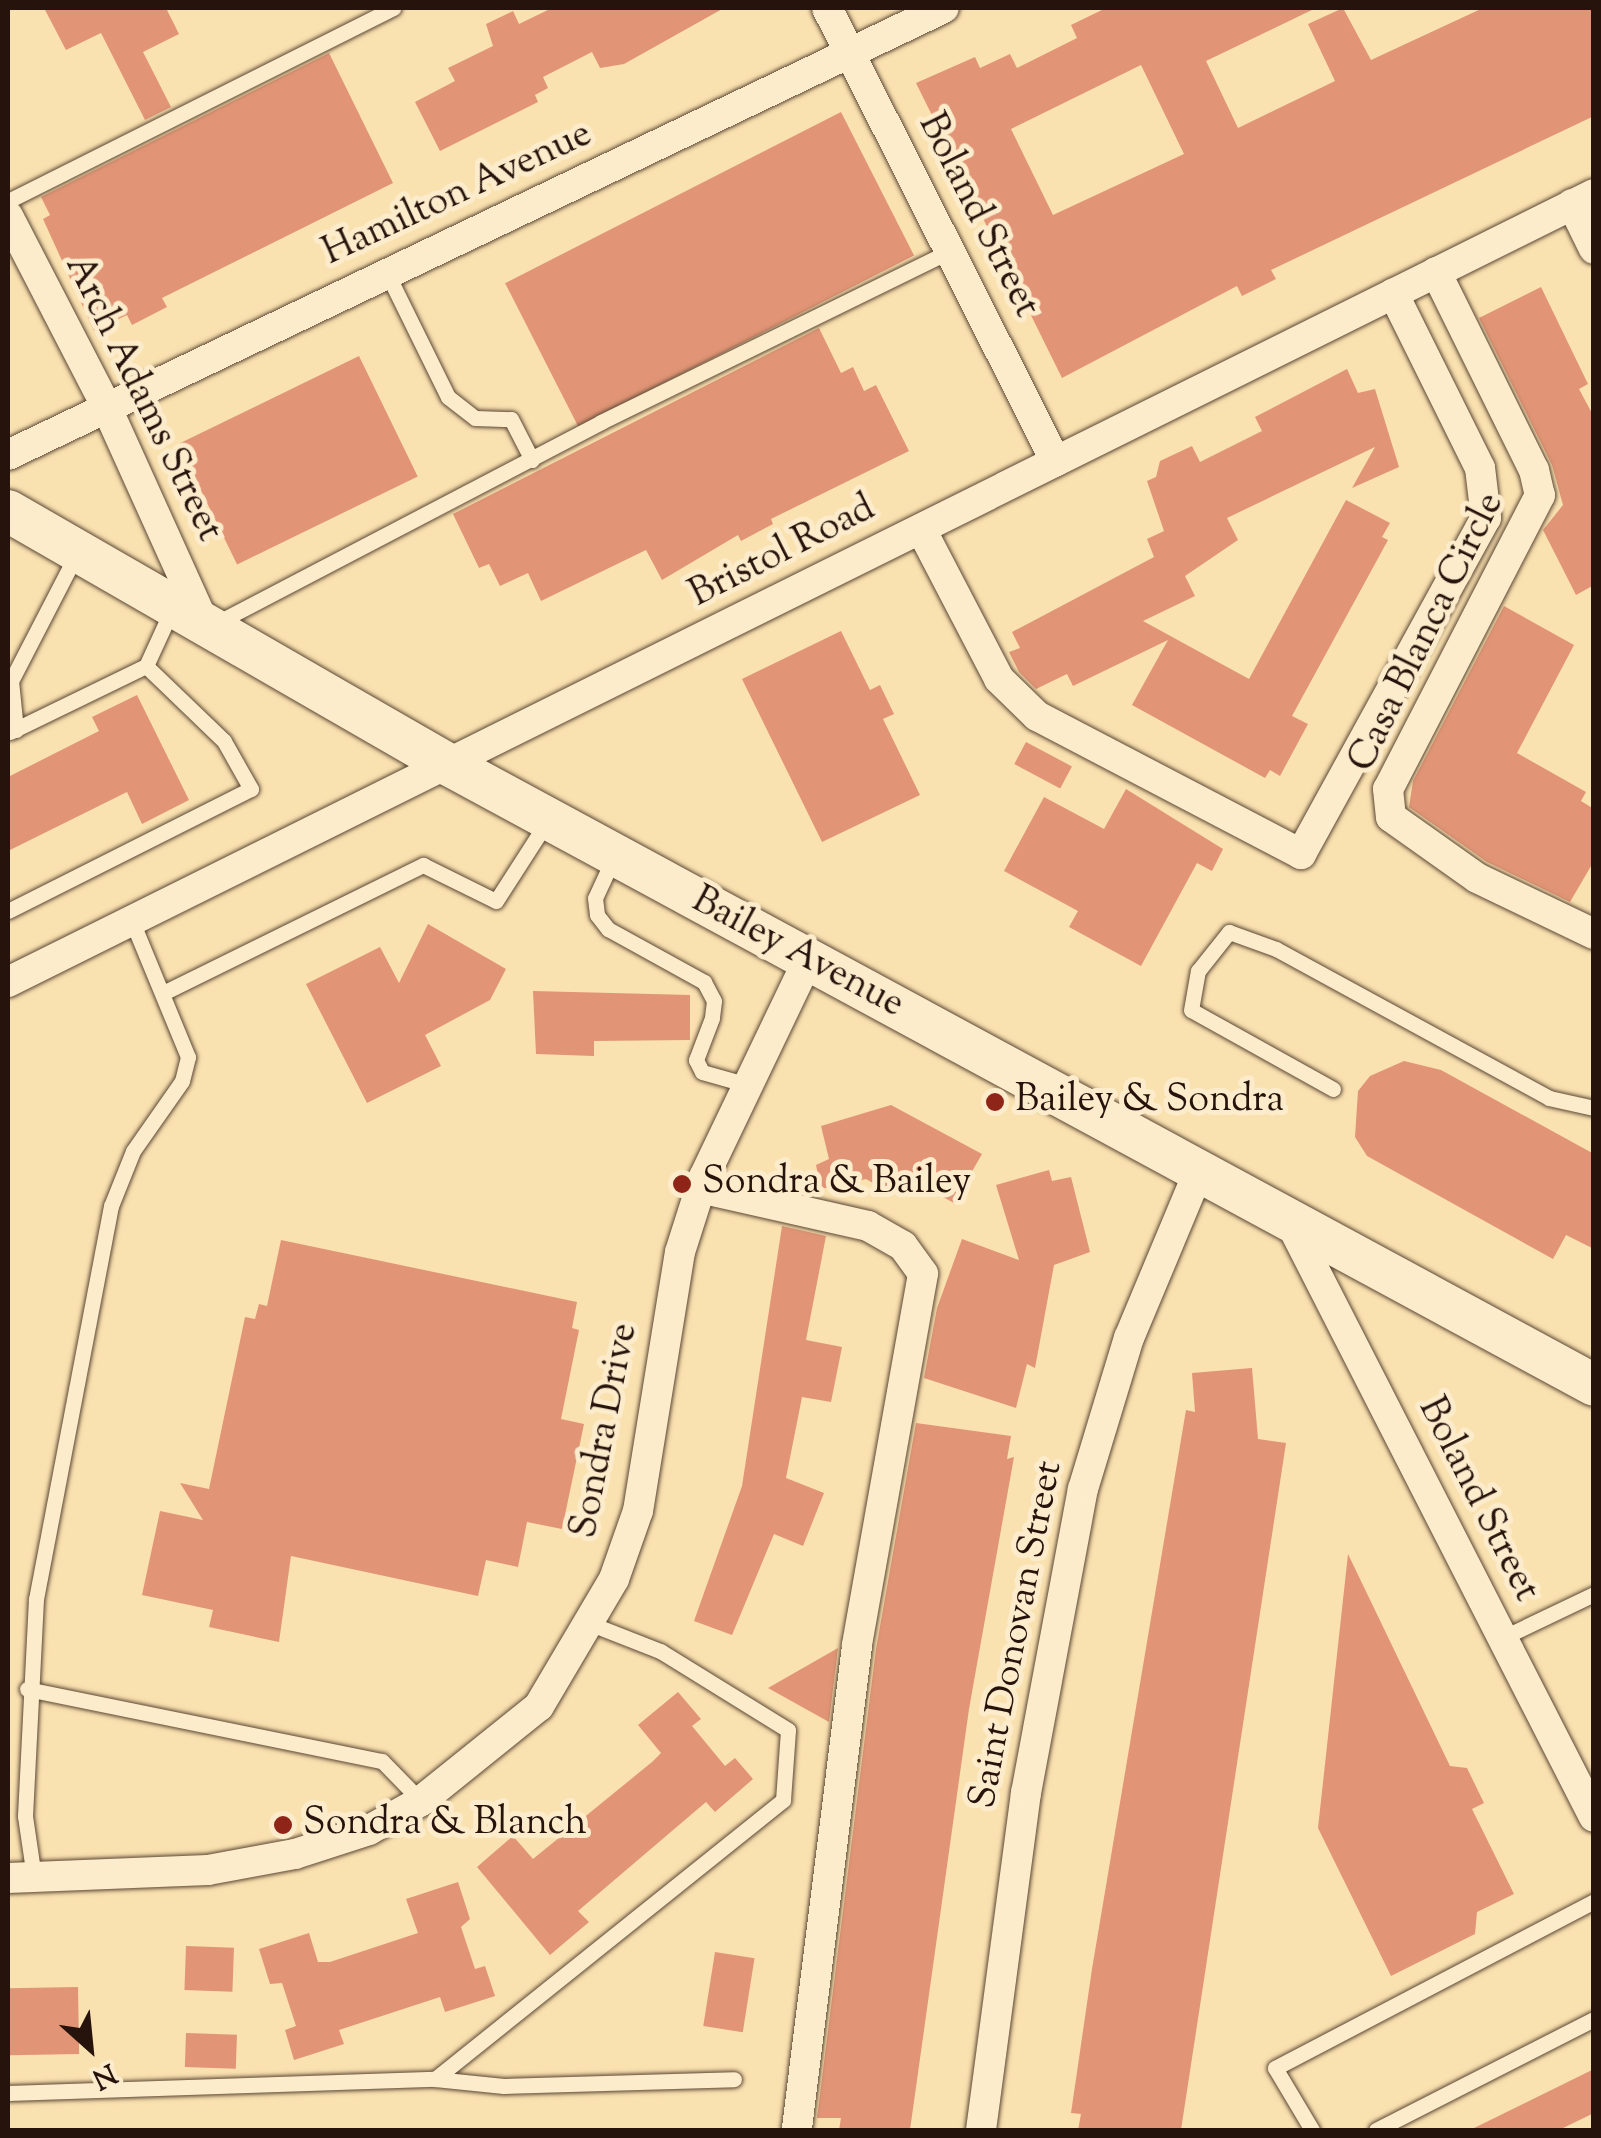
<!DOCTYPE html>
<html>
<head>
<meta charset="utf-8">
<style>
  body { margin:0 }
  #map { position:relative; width:1601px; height:2138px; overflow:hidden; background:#fae1b0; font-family:"Sorts Mill Goudy",serif }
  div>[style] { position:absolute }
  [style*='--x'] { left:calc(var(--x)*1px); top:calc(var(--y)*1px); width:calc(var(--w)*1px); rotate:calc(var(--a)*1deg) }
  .building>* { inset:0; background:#e19576; transform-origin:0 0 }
  .roads { filter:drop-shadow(0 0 2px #5b4735) drop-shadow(0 0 2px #5b4735) }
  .lane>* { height:15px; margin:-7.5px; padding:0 7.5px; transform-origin:7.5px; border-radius:7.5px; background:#fceccc }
  .street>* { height:30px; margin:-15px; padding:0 15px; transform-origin:15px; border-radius:15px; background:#fceccc }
  .secondary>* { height:42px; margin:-21px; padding:0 21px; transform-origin:21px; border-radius:21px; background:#fceccc }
  .dots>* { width:28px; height:28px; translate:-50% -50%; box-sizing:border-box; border:5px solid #fceccc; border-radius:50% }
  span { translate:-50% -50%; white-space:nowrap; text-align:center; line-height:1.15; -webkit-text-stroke:10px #fceccc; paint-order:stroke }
  .street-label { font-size:38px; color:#26140c }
  .poi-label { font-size:38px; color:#26140c }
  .left { translate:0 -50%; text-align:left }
  .frame { position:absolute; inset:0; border:10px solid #26140c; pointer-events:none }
  .north { position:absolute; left:40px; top:1998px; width:100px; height:100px; -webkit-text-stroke:8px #fceccc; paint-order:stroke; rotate:153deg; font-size:28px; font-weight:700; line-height:40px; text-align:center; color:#26140c }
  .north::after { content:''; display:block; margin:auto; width:35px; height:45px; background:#26140c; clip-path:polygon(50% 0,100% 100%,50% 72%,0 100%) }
</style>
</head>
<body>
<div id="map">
  <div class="building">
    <i style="clip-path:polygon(44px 8px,166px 8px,179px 34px,143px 52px,171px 107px,145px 120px,101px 33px,66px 50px)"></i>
    <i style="clip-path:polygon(552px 8px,724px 8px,624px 64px,600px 68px,592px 52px,543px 77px,548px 88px,535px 95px,538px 102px,440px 151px,415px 102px,455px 81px,448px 68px,493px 46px,486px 24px,513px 11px,519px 24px)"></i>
    <i style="clip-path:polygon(evenodd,1106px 8px,1316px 8px,1206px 61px,1238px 128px,1335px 81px,1308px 24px,1343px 8px,1371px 60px,1483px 8px,1594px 8px,1594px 116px,1271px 270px,1276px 279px,1242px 296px,1237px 286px,1062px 378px,916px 83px,975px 57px,980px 68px,1010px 54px,1017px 68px,1077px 38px,1071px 25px,1106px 8px,1141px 65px,1184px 154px,1053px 215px,1011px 129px,1141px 65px)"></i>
    <i style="clip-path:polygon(329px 53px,393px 183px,162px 298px,167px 307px,132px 325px,127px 315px,94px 331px,43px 219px,50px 215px,41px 197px)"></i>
    <i style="left:841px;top:112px;width:161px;height:377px;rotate:63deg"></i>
    <i style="clip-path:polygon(1541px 287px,1588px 384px,1579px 389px,1594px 417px,1594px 585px,1576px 595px,1543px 530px,1563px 505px,1552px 465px,1479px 318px)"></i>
    <i style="clip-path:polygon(819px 328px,841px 373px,853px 367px,864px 391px,876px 385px,909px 451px,771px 519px,773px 524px,741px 541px,738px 535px,662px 580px,646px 550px,541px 601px,528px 573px,500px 586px,489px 564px,479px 568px,453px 514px)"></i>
    <i style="left:359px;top:356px;width:134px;height:201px;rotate:64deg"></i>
    <i style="clip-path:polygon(1347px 369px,1358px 393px,1375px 389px,1399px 467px,1352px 488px,1375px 447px,1227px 518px,1238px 540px,1185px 576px,1195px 596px,1143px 621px,1249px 679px,1346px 500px,1390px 523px,1382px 537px,1388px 540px,1292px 716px,1308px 724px,1280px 776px,1270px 770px,1265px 778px,1132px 705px,1168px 640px,1073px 686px,1067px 674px,1036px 689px,1019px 672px,1009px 652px,1020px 648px,1012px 632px,1154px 557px,1147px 539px,1164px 531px,1147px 481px,1156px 477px,1160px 461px,1192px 446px,1200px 462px,1262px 431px,1255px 417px)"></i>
    <i style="clip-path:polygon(1504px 606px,1574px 645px,1517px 753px,1586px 792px,1581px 801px,1594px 809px,1594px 861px,1570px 902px,1487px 862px,1409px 807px,1413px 781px)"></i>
    <i style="clip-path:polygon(841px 631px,870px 690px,880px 685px,894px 714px,883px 719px,920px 795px,822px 842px,742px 679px)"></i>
    <i style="clip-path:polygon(137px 695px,189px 800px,142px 824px,127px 792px,8px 851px,8px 777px,99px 731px,92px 717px)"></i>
    <i style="left:1026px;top:742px;width:52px;height:25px;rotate:28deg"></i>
    <i style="clip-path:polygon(1126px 789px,1223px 849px,1212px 871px,1197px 863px,1141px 966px,1069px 927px,1078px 911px,1004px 871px,1044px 797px,1104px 829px)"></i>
    <i style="clip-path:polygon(428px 924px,506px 969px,490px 1000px,425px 1035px,441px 1066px,367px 1103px,306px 984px,380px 947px,399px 983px)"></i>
    <i style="clip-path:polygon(533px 991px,690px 995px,690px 1040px,594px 1041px,594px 1056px,536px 1054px)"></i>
    <i style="clip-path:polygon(1404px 1061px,1441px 1070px,1594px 1154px,1594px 1249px,1566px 1235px,1553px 1259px,1367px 1156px,1355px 1137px,1358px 1091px,1370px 1076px)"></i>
    <i style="clip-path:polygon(891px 1105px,982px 1154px,954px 1203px,906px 1177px,894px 1195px,866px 1179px,821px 1189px,816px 1165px,829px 1159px,821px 1126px)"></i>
    <i style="clip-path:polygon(1049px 1170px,1052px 1181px,1071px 1177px,1090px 1252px,1054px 1265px,1035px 1368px,1027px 1364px,1016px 1408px,924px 1378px,937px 1308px,962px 1239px,1019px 1260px,996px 1185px)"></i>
    <i style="clip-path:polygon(782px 1226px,826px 1236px,806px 1340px,842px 1347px,831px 1402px,802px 1397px,786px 1478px,824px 1493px,803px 1546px,774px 1534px,732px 1635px,694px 1621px,742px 1486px)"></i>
    <i style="clip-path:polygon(281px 1240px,577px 1302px,572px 1328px,579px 1330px,561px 1419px,584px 1424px,562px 1529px,527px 1522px,518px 1567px,486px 1560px,478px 1596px,291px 1556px,279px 1642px,209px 1627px,213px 1610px,142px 1595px,160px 1511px,203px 1520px,180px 1483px,209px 1489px,245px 1317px,255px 1319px,259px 1304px,267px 1306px)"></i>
    <i style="clip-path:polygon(1252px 1368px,1258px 1439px,1286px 1443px,1181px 2130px,1078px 2130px,1081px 2114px,1071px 2113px,1092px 1969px,1186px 1410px,1195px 1412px,1192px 1373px)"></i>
    <i style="clip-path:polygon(916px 1423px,1011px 1436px,1007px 1459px,1014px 1457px,969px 1709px,910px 2130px,839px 2130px,841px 2118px,817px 2118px,876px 1649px)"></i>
    <i style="clip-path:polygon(1348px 1554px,1450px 1766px,1467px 1768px,1484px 1803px,1472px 1809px,1514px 1894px,1477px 1912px,1475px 1934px,1391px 1976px,1318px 1828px)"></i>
    <i style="clip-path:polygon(838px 1648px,829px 1722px,768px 1688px)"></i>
    <i style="clip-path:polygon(678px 1692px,701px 1719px,692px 1726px,725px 1766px,735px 1758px,753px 1779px,715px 1812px,706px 1802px,578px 1911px,589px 1922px,550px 1955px,477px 1867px,513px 1836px,533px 1859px,652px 1762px,661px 1753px,638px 1725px)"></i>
    <i style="clip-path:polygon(458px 1882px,470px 1919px,461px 1927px,475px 1969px,485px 1966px,495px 1996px,445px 2012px,440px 1997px,339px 2030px,344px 2044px,294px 2060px,285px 2030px,296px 2026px,282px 1983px,270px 1984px,259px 1949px,309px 1933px,318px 1962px,330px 1962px,418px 1933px,406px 1899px)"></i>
    <i style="left:186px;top:1946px;width:48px;height:44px;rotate:2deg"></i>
    <i style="left:715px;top:1952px;width:40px;height:75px;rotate:9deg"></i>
    <i style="left:78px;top:1987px;width:67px;height:70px;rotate:89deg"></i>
    <i style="left:186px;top:2033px;width:51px;height:34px;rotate:2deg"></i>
    <i style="clip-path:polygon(1594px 2069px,1594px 2113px,1559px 2130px,1470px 2130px)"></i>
  </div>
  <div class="roads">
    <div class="lane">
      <i style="--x:8;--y:201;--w:431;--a:-26.6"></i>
      <i style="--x:387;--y:273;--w:138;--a:63.8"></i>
      <i style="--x:448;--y:397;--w:34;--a:38"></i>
      <i style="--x:475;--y:418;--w:36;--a:2"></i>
      <i style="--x:511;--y:419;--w:46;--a:62.9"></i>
      <i style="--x:213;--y:625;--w:438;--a:-27.6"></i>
      <i style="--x:601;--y:422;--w:389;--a:-26.1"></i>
      <i style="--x:16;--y:730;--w:49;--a:-95.8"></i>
      <i style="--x:11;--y:681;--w:142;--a:-62.7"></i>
      <i style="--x:10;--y:732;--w:151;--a:-25.9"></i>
      <i style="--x:615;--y:855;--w:47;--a:114.9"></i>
      <i style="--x:595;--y:898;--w:17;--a:83"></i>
      <i style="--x:597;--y:915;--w:18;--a:52"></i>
      <i style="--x:608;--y:929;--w:110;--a:28.9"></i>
      <i style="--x:704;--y:982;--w:21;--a:62"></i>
      <i style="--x:714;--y:1001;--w:17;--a:97"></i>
      <i style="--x:712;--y:1018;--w:45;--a:110.9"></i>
      <i style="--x:696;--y:1060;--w:13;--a:63"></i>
      <i style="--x:702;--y:1072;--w:48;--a:15.8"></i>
      <i style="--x:8;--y:911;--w:272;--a:-26.7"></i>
      <i style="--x:251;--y:789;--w:55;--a:-119.4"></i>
      <i style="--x:224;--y:741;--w:108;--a:-136.1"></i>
      <i style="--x:146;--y:666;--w:65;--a:-65.4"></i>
      <i style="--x:165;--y:992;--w:288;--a:-26.2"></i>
      <i style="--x:423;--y:865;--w:81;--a:26.3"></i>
      <i style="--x:496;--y:901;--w:93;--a:-57.3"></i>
      <i style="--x:1333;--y:1089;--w:162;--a:-150.9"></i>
      <i style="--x:1191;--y:1010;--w:40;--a:-80"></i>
      <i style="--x:1198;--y:971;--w:50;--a:-51.5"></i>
      <i style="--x:1229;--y:932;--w:50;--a:19.9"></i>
      <i style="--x:1276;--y:949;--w:311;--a:28.6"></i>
      <i style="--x:1549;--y:1098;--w:46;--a:12.5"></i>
      <i style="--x:1502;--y:1638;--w:102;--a:-25.6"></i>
      <i style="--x:27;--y:1689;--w:362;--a:11.5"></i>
      <i style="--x:382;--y:1761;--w:56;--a:45.7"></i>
      <i style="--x:34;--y:1877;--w:62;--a:-98.4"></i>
      <i style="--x:25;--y:1816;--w:217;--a:-87.1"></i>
      <i style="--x:36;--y:1599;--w:400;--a:-79.2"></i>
      <i style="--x:111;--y:1206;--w:59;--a:-68.2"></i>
      <i style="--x:133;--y:1151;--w:85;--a:-55"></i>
      <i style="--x:182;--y:1081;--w:25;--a:-76"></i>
      <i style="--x:188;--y:1057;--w:147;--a:-112.4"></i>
      <i style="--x:435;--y:2079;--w:69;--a:5.8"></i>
      <i style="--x:504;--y:2086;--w:230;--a:-1.7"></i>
      <i style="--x:8;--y:2093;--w:427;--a:-1.9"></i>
      <i style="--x:435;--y:2079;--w:446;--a:-38.7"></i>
      <i style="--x:783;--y:1800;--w:70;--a:-85.9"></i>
      <i style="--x:788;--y:1730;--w:150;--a:-148.3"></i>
      <i style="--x:660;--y:1651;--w:74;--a:-158.6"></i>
      <i style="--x:1312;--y:2130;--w:72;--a:-120.8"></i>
      <i style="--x:1275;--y:2068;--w:360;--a:-27.6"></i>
      <i style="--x:1376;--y:2130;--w:245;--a:-27"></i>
    </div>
    <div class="street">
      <i style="--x:827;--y:8;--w:508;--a:63.23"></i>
      <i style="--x:1572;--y:204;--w:50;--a:63.9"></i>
      <i style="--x:8;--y:216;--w:214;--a:62.7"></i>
      <i style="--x:106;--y:406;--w:234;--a:65.7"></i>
      <i style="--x:1436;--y:272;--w:221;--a:63.7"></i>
      <i style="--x:1534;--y:470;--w:26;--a:77"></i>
      <i style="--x:1540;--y:495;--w:331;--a:117.3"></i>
      <i style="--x:1388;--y:789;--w:28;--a:84"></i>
      <i style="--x:1391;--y:817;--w:105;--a:35.3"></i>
      <i style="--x:1477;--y:878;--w:130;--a:25.6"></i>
      <i style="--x:8;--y:455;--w:1037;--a:-25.53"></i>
      <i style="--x:921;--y:529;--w:169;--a:62.5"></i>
      <i style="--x:999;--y:679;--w:53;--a:44.2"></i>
      <i style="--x:1037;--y:716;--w:298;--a:27.6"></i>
      <i style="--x:1301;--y:854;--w:384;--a:-61.2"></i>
      <i style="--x:1486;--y:518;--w:50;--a:-96.8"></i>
      <i style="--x:1480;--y:468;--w:195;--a:-116.4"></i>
      <i style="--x:8;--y:982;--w:1771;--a:-26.42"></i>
      <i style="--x:700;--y:1188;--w:172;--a:12.7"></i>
      <i style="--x:868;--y:1226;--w:40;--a:29.7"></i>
      <i style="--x:903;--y:1246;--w:34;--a:54"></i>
      <i style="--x:923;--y:1274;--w:378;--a:100.1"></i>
      <i style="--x:857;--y:1646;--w:488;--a:97.1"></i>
      <i style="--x:1289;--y:1220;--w:670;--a:62.94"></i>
      <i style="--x:8;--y:1878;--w:200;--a:-2.3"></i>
      <i style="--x:208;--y:1870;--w:88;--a:-10.4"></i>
      <i style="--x:295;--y:1854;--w:78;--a:-18"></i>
      <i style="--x:369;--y:1830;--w:60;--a:-29.1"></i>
      <i style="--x:421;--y:1801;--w:151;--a:-38.8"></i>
      <i style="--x:539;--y:1706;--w:147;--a:-59.4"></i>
      <i style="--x:614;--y:1579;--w:72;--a:-70.6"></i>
      <i style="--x:638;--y:1511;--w:262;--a:-80.8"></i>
      <i style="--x:680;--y:1252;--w:79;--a:-72.3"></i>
      <i style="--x:704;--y:1177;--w:241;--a:-64.4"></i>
      <i style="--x:981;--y:2130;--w:340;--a:-82.4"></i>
      <i style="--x:1026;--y:1793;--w:309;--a:-79.4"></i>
      <i style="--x:1083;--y:1489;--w:158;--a:-73.1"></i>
      <i style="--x:1129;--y:1338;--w:181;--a:-67.3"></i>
    </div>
    <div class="secondary">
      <i style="--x:8;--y:511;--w:509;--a:29.94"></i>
      <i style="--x:449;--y:765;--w:1302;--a:28.43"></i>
    </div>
  </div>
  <div class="dots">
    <i style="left:995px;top:1102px;background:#8f2418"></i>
    <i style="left:682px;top:1184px;background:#8f2418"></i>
    <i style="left:283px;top:1825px;background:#8f2418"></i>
  </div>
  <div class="street-label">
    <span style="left:458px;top:195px;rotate:-25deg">Hamilton Avenue</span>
    <span style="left:977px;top:216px;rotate:63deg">Boland Street</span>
    <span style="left:142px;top:399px;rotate:64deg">Arch Adams Street</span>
    <span style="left:783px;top:553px;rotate:-27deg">Bristol Road</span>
    <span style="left:1428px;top:633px;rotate:-64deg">Casa Blanca Circle</span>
    <span style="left:797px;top:954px;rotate:28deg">Bailey Avenue</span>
    <span style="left:606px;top:1431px;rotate:-79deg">Sondra Drive</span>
    <span style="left:1477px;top:1500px;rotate:63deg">Boland Street</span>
    <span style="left:1018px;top:1635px;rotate:-79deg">Saint Donovan Street</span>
  </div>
  <div class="poi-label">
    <span class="left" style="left:1015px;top:1102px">Bailey &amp; Sondra</span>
    <span class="left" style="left:702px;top:1184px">Sondra &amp; Bailey</span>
    <span class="left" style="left:303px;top:1825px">Sondra &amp; Blanch</span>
  </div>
  <div class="frame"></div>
  <div class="north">N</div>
</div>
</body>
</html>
